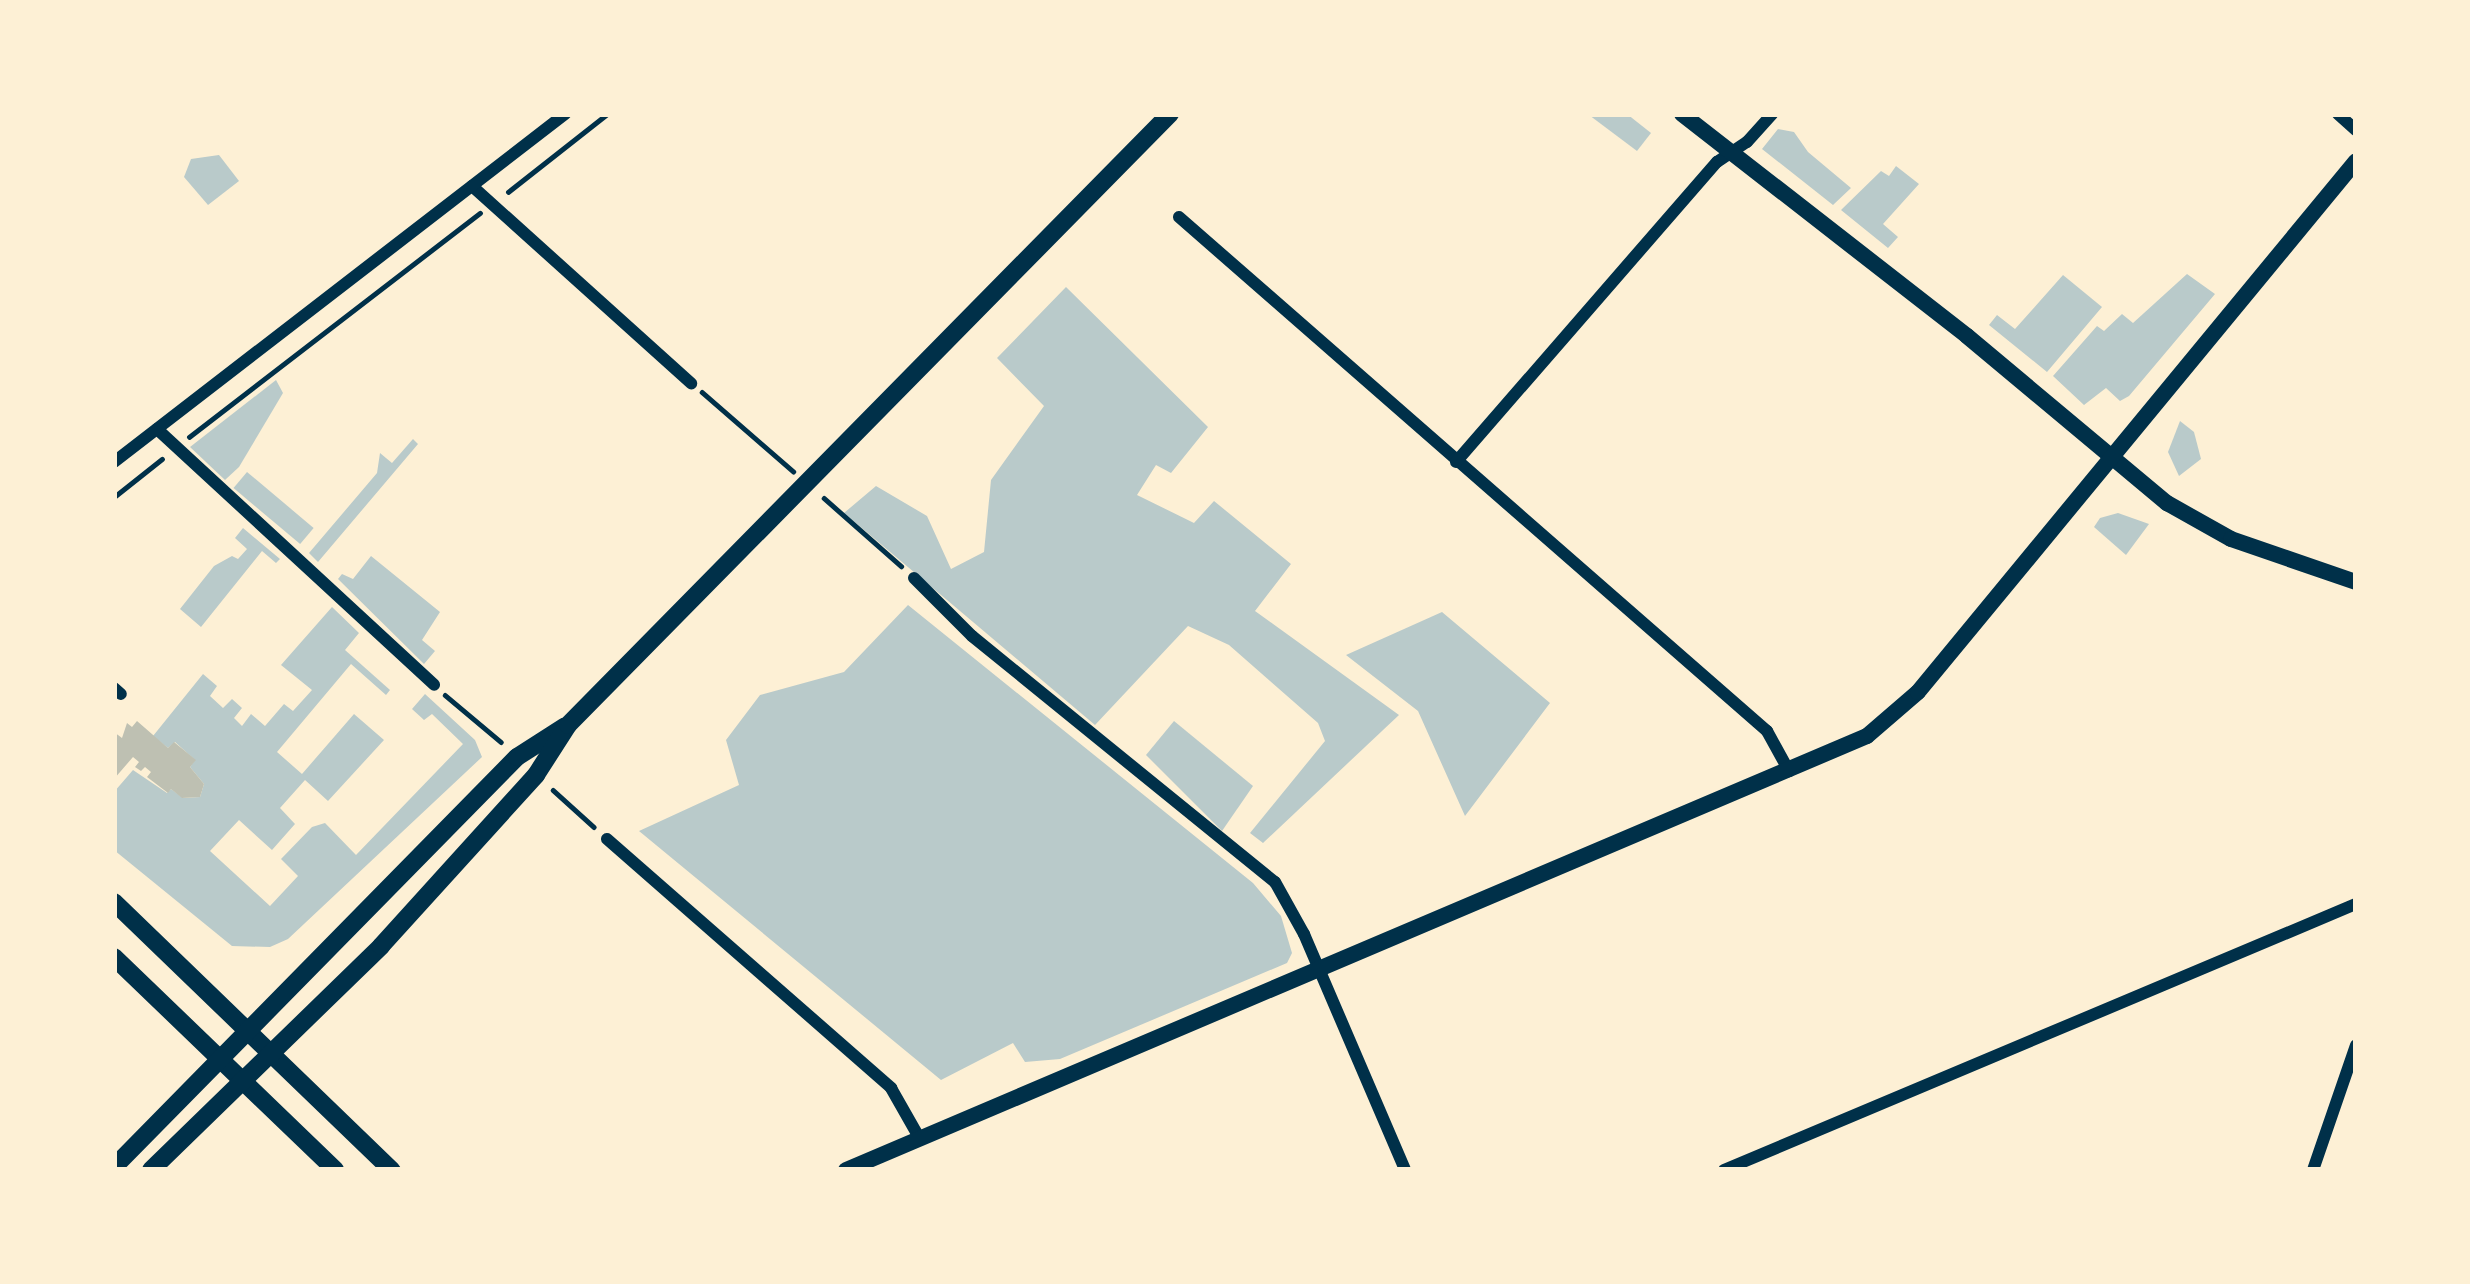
<!DOCTYPE html>
<html>
<head>
<meta charset="utf-8">
<style>
  body { margin:0 }
  #map { position:relative; width:2470px; height:1284px; overflow:hidden; background:#fdf0d5; font-family:"Work Sans",sans-serif }
  div>[style] { position:absolute }
  [style*='--x'] { left:calc(var(--x)*1px); top:calc(var(--y)*1px); width:calc(var(--w)*1px); rotate:calc(var(--a)*1deg) }
  .green>* { inset:0; background:#b9caca; transform-origin:0 0 }
  .building>* { inset:0; background:#bec0b2 }
  .path>* { height:4.5px; margin:-2.25px; padding:0 2.25px; transform-origin:2.25px; border-radius:2.25px; background:#003049 }
  .minor>* { height:12px; margin:-6px; padding:0 6px; transform-origin:6px; border-radius:6px; background:#003049 }
  .tertiary>* { height:16px; margin:-8px; padding:0 8px; transform-origin:8px; border-radius:8px; background:#003049 }
  .secondary>* { height:18px; margin:-9px; padding:0 9px; transform-origin:9px; border-radius:9px; background:#003049 }
  span { translate:-50% -50%; white-space:nowrap; text-align:center; line-height:1.15; -webkit-text-stroke:9px #fdf0d5; paint-order:stroke }
  .frame { position:absolute; inset:0; border:117px solid #fdf0d5; pointer-events:none }
</style>
</head>
<body>
<div id="map">
  <div class="green">
    <i style="clip-path:polygon(1627px 114px,1651px 133px,1637px 151px,1589px 115px)"></i>
    <i style="clip-path:polygon(1778px 129px,1794px 132px,1808px 152px,1851px 188px,1833px 205px,1762px 149px)"></i>
    <i style="clip-path:polygon(219px 155px,239px 181px,208px 205px,184px 177px,191px 159px)"></i>
    <i style="clip-path:polygon(1896px 166px,1919px 184px,1883px 224px,1898px 237px,1888px 248px,1841px 210px,1881px 171px,1889px 176px)"></i>
    <i style="clip-path:polygon(2187px 274px,2215px 294px,2129px 396px,2120px 401px,2106px 388px,2084px 405px,2053px 376px,2097px 326px,2104px 331px,2122px 314px,2133px 323px)"></i>
    <i style="clip-path:polygon(2063px 275px,2102px 307px,2047px 372px,1989px 325px,1997px 315px,2015px 329px)"></i>
    <i style="clip-path:polygon(1066px 287px,1208px 427px,1171px 473px,1156px 465px,1137px 495px,1194px 523px,1214px 501px,1291px 564px,1255px 611px,1399px 715px,1263px 843px,1250px 833px,1325px 741px,1318px 723px,1229px 645px,1188px 626px,1095px 725px,844px 513px,876px 486px,927px 516px,951px 569px,984px 552px,991px 480px,1044px 406px,997px 358px)"></i>
    <i style="clip-path:polygon(276px 380px,283px 393px,239px 467px,225px 480px,190px 447px)"></i>
    <i style="clip-path:polygon(2180px 421px,2194px 432px,2201px 459px,2179px 476px,2168px 452px)"></i>
    <i style="clip-path:polygon(413px 439px,418px 444px,318px 562px,309px 553px,377px 473px,380px 453px,392px 463px)"></i>
    <i style="left:247px;top:472px;width:87px;height:21px;rotate:40deg"></i>
    <i style="clip-path:polygon(2118px 513px,2149px 524px,2126px 555px,2094px 527px,2100px 518px)"></i>
    <i style="clip-path:polygon(243px 528px,280px 559px,276px 563px,262px 551px,201px 627px,180px 609px,214px 566px,232px 556px,238px 559px,247px 549px,235px 538px)"></i>
    <i style="clip-path:polygon(371px 556px,440px 612px,422px 640px,435px 651px,424px 664px,338px 579px,342px 574px,353px 579px)"></i>
    <i style="clip-path:polygon(908px 605px,1253px 883px,1281px 916px,1292px 953px,1287px 963px,1060px 1059px,1025px 1062px,1013px 1043px,941px 1080px,639px 831px,739px 785px,726px 740px,760px 695px,844px 672px)"></i>
    <i style="clip-path:polygon(332px 607px,359px 633px,345px 650px,390px 690px,386px 695px,351px 664px,277px 752px,302px 774px,354px 714px,384px 740px,328px 801px,305px 780px,280px 808px,295px 824px,272px 850px,239px 820px,210px 851px,270px 906px,298px 876px,281px 859px,312px 827px,325px 823px,356px 855px,463px 744px,432px 714px,424px 720px,412px 709px,425px 694px,475px 740px,482px 757px,288px 939px,270px 947px,232px 946px,114px 850px,114px 792px,133px 770px,167px 793px,171px 789px,183px 798px,200px 797px,204px 784px,190px 767px,195px 760px,175px 742px,168px 748px,153px 736px,203px 674px,217px 686px,210px 696px,223px 708px,232px 699px,242px 708px,234px 718px,242px 726px,251px 714px,265px 726px,284px 704px,293px 711px,312px 690px,281px 665px)"></i>
    <i style="clip-path:polygon(1442px 612px,1550px 703px,1465px 816px,1418px 711px,1346px 655px)"></i>
    <i style="clip-path:polygon(1174px 721px,1253px 786px,1222px 831px,1146px 755px)"></i>
  </div>
  <div class="building">
    <i style="clip-path:polygon(137px 721px,168px 748px,174px 742px,196px 760px,190px 767px,204px 784px,200px 797px,182px 798px,171px 789px,168px 793px,147px 777px,151px 772px,145px 767px,141px 771px,135px 767px,139px 762px,133px 757px,114px 779px,114px 732px,122px 738px,127px 723px,132px 727px)"></i>
  </div>
  <div class="path">
    <i style="--x:508;--y:192;--w:126;--a:-38.2"></i>
    <i style="--x:702;--y:392;--w:121;--a:41"></i>
    <i style="--x:189;--y:437;--w:367;--a:-37.6"></i>
    <i style="--x:114;--y:497;--w:61;--a:-38.4"></i>
    <i style="--x:824;--y:498;--w:103;--a:41.4"></i>
    <i style="--x:445;--y:695;--w:73;--a:40"></i>
    <i style="--x:553;--y:790;--w:55;--a:42.1"></i>
  </div>
  <div class="minor">
    <i style="--x:2338;--y:114;--w:24;--a:42"></i>
    <i style="--x:472;--y:186;--w:295;--a:42"></i>
    <i style="--x:1179;--y:217;--w:781;--a:41.16"></i>
    <i style="--x:1767;--y:731;--w:46;--a:61.2"></i>
    <i style="--x:157;--y:429;--w:377;--a:42.7"></i>
    <i style="--x:114;--y:462;--w:570;--a:-37.65"></i>
    <i style="--x:1456;--y:462;--w:398;--a:-49"></i>
    <i style="--x:1717;--y:162;--w:36;--a:-34"></i>
    <i style="--x:1747;--y:142;--w:38;--a:-48"></i>
    <i style="--x:914;--y:578;--w:82;--a:45"></i>
    <i style="--x:972;--y:636;--w:390;--a:39.1"></i>
    <i style="--x:1275;--y:882;--w:60;--a:60.9"></i>
    <i style="--x:1304;--y:934;--w:257;--a:66.8"></i>
    <i style="--x:114;--y:688;--w:9;--a:41"></i>
    <i style="--x:607;--y:839;--w:378;--a:41.2"></i>
    <i style="--x:891;--y:1088;--w:59;--a:60.4"></i>
    <i style="--x:1724;--y:1170;--w:686;--a:-22.83"></i>
    <i style="--x:2313;--y:1170;--w:132;--a:-71"></i>
  </div>
  <div class="tertiary">
    <i style="--x:1682;--y:114;--w:361;--a:37.9"></i>
    <i style="--x:1967;--y:336;--w:261;--a:39.9"></i>
    <i style="--x:2167;--y:503;--w:73;--a:29.4"></i>
    <i style="--x:2231;--y:539;--w:132;--a:19"></i>
    <i style="--x:846;--y:1170;--w:1109;--a:-23.03"></i>
    <i style="--x:1867;--y:736;--w:67;--a:-40.8"></i>
    <i style="--x:1918;--y:692;--w:688;--a:-50.48"></i>
  </div>
  <div class="secondary">
    <i style="--x:114;--y:902;--w:386;--a:44"></i>
    <i style="--x:114;--y:957;--w:307;--a:43.9"></i>
    <i style="--x:114;--y:1167;--w:575;--a:-45.49"></i>
    <i style="--x:517;--y:757;--w:56;--a:-32.6"></i>
    <i style="--x:151;--y:1170;--w:321;--a:-44.2"></i>
    <i style="--x:381;--y:946;--w:231;--a:-47.8"></i>
    <i style="--x:536;--y:775;--w:59;--a:-57.4"></i>
    <i style="--x:568;--y:725;--w:858;--a:-45.43"></i>
  </div>
  <div class="frame"></div>
</div>
</body>
</html>
